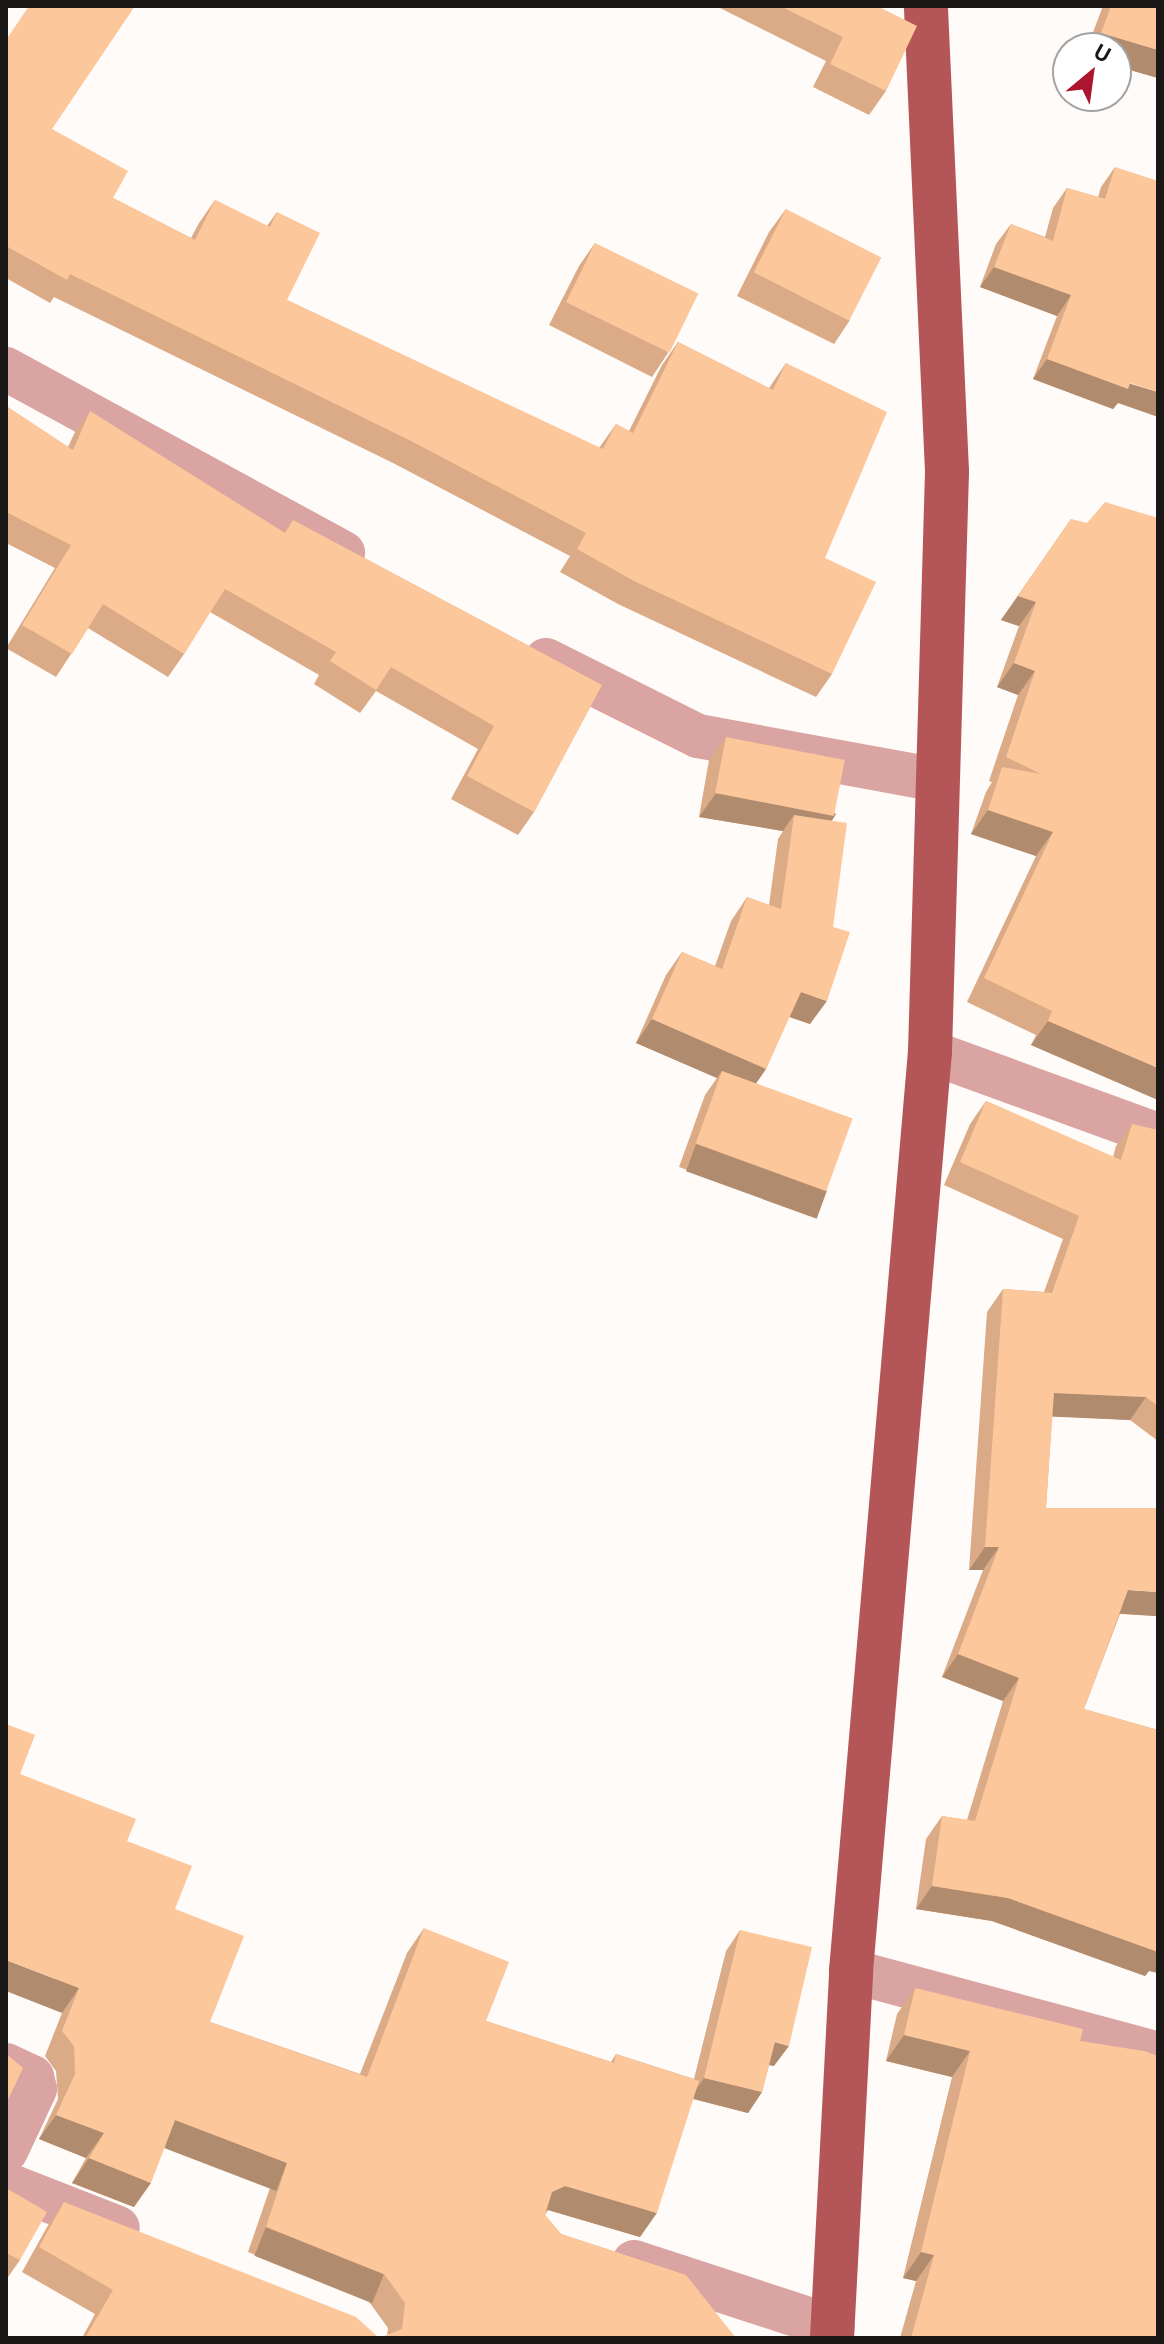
<!DOCTYPE html>
<html>
<head>
<meta charset="utf-8">
<style>
  body { margin:0 }
  #map { position:relative; width:1164px; height:2344px; overflow:hidden; background:#fffbf8; font-family:Ubuntu,sans-serif }
  div>[style] { position:absolute }
  [style*='--x'] { left:calc(var(--x)*1px); top:calc(var(--y)*1px); width:calc(var(--w)*1px); rotate:calc(var(--a)*1deg) }
  .minor>* { height:44px; margin:-22px; padding:0 22px; transform-origin:22px; border-radius:22px; background:#daa4a2 }
  .major>* { height:44px; margin:-22px; padding:0 22px; transform-origin:22px; border-radius:22px; background:#b45658 }
  .wall>* { inset:0; background:#daab86 }
  .shaded-wall>* { inset:0; background:#b18b6d; transform-origin:0 0 }
  .building>* { inset:0; background:#fdc79c; transform-origin:0 0 }
  span { translate:-50% -50%; white-space:nowrap; text-align:center; line-height:1.15; -webkit-text-stroke:6px #fff; paint-order:stroke }
  .frame { position:absolute; inset:0; border:8px solid #191817; pointer-events:none }
  .north { position:absolute; left:1052px; top:32px; width:80px; height:80px; box-sizing:border-box; background:#fff; border:2px solid #a3a3a2; border-radius:50%; rotate:29deg; font-size:22px; font-weight:700; line-height:32px; text-align:center; color:#191817 }
  .north::after { content:''; display:block; margin:auto; width:28px; height:36px; background:#ab152e; clip-path:polygon(50% 0,100% 100%,50% 72%,0 100%) }
</style>
</head>
<body>
<div id="map">
  <div class="minor">
    <i style="--x:6;--y:369;--w:384;--a:28.6"></i>
    <i style="--x:546;--y:660;--w:170;--a:26.6"></i>
    <i style="--x:698;--y:736;--w:239;--a:10.4"></i>
    <i style="--x:930;--y:1052;--w:243;--a:20"></i>
    <i style="--x:851;--y:1971;--w:318;--a:15.1"></i>
    <i style="--x:6;--y:2065;--w:29;--a:25"></i>
    <i style="--x:32;--y:2077;--w:12;--a:76"></i>
    <i style="--x:35;--y:2089;--w:68;--a:115.1"></i>
    <i style="--x:6;--y:2184;--w:120;--a:21.4"></i>
    <i style="--x:634;--y:2262;--w:209;--a:18.1"></i>
  </div>
  <div class="major">
    <i style="--x:832;--y:2338;--w:367;--a:-87"></i>
    <i style="--x:851;--y:1971;--w:922;--a:-85.09"></i>
    <i style="--x:930;--y:1052;--w:581;--a:-88.32"></i>
    <i style="--x:947;--y:471;--w:465;--a:-92.6"></i>
  </div>
  <div class="wall">
    <i style="clip-path:polygon(716px 6px,877px 6px,886px 91px,869px 115px,813px 87px,826px 61px)"></i>
    <i style="clip-path:polygon(1103px 6px,1158px 6px,1158px 78px,1116px 66px,1116px 48px,1087px 48px)"></i>
    <i style="clip-path:polygon(6px 39px,52px 129px,113px 198px,191px 238px,199px 223px,215px 200px,267px 226px,277px 212px,287px 300px,599px 448px,616px 424px,629px 431px,662px 365px,678px 342px,769px 388px,786px 363px,825px 558px,832px 674px,816px 697px,618px 604px,560px 572px,570px 556px,393px 463px,54px 297px,50px 303px,6px 278px)"></i>
    <i style="clip-path:polygon(1115px 167px,1118px 403px,1113px 409px,1033px 379px,1057px 316px,980px 287px,996px 244px,1011px 224px,1045px 237px,1053px 208px,1067px 188px,1098px 197px,1101px 187px)"></i>
    <i style="clip-path:polygon(786px 209px,850px 320px,834px 344px,737px 296px,769px 232px)"></i>
    <i style="clip-path:polygon(595px 243px,668px 353px,652px 377px,549px 325px,579px 266px)"></i>
    <i style="clip-path:polygon(6px 406px,68px 447px,74px 434px,90px 411px,284px 532px,293px 520px,602px 685px,534px 812px,518px 835px,451px 799px,478px 749px,376px 691px,360px 713px,314px 684px,319px 675px,210px 612px,184px 654px,168px 677px,88px 628px,56px 677px,6px 648px,55px 568px,6px 543px)"></i>
    <i style="clip-path:polygon(1071px 519px,1158px 1100px,1031px 1045px,1036px 1035px,967px 1002px,1036px 856px,971px 834px,986px 792px,992px 782px,989px 781px,1018px 695px,997px 687px,1019px 626px,1001px 620px)"></i>
    <i style="clip-path:polygon(726px 737px,836px 814px,832px 821px,810px 1024px,789px 1017px,766px 1069px,756px 1083px,827px 1191px,811px 1215px,679px 1167px,705px 1095px,717px 1078px,636px 1043px,666px 975px,682px 952px,715px 966px,731px 921px,747px 897px,769px 905px,778px 839px,783px 831px,699px 817px,709px 760px)"></i>
    <i style="clip-path:polygon(986px 1101px,1113px 1157px,1116px 1146px,1132px 1124px,1158px 1130px,1158px 1441px,1130px 1420px,1052px 1416px,1046px 1508px,1156px 1616px,1120px 1614px,1084px 1709px,1158px 1730px,1158px 1973px,1149px 1971px,1145px 1976px,992px 1921px,916px 1909px,926px 1839px,942px 1816px,967px 1820px,1003px 1701px,942px 1677px,983px 1570px,969px 1570px,987px 1312px,1003px 1289px,1044px 1292px,1063px 1239px,944px 1185px,970px 1124px)"></i>
    <i style="clip-path:polygon(20px 1774px,127px 1841px,175px 1909px,210px 2022px,360px 2074px,407px 1953px,424px 1928px,486px 2021px,611px 2062px,616px 2054px,694px 2079px,726px 1951px,740px 1930px,774px 2066px,769px 2065px,762px 2092px,748px 2113px,693px 2099px,640px 2237px,548px 2210px,545px 2215px,561px 2234px,686px 2275px,387px 2335px,388px 2328px,367px 2299px,248px 2252px,270px 2188px,164px 2147px,134px 2207px,72px 2183px,86px 2158px,39px 2139px,58px 2099px,56px 2071px,45px 2056px,62px 2013px)"></i>
    <i style="clip-path:polygon(915px 1988px,1080px 2041px,1158px 2338px,900px 2338px,916px 2281px,903px 2278px,952px 2077px,886px 2061px,897px 2014px)"></i>
    <i style="clip-path:polygon(6px 2188px,20px 2260px,6px 2280px)"></i>
    <i style="clip-path:polygon(64px 2202px,379px 2338px,82px 2338px,95px 2314px,22px 2272px,47px 2227px)"></i>
  </div>
  <div class="shaded-wall">
    <i style="clip-path:polygon(1101px 33px,1158px 50px,1158px 78px,1116px 66px,1116px 48px,1090px 48px)"></i>
    <i style="clip-path:polygon(994px 267px,1071px 295px,1057px 316px,980px 287px)"></i>
    <i style="clip-path:polygon(1047px 359px,1158px 392px,1158px 417px,1118px 403px,1113px 409px,1033px 379px)"></i>
    <i style="clip-path:polygon(1018px 596px,1036px 602px,1019px 626px,1001px 620px)"></i>
    <i style="clip-path:polygon(1014px 663px,1035px 671px,1018px 695px,997px 687px)"></i>
    <i style="clip-path:polygon(716px 793px,836px 814px,820px 837px,794px 815px,783px 831px,699px 817px)"></i>
    <i style="clip-path:polygon(988px 810px,1053px 832px,1036px 856px,971px 834px)"></i>
    <i style="clip-path:polygon(801px 992px,827px 1001px,810px 1024px,784px 1015px)"></i>
    <i style="clip-path:polygon(652px 1019px,766px 1069px,750px 1092px,722px 1071px,717px 1078px,636px 1043px)"></i>
    <i style="clip-path:polygon(1048px 1021px,1158px 1068px,1158px 1100px,1031px 1045px)"></i>
    <i style="left:696px;top:1144px;width:139px;height:29px;rotate:20deg"></i>
    <i style="clip-path:polygon(1054px 1393px,1146px 1397px,1130px 1420px,1038px 1416px)"></i>
    <i style="clip-path:polygon(985px 1547px,999px 1547px,983px 1570px,969px 1570px)"></i>
    <i style="clip-path:polygon(1128px 1590px,1158px 1592px,1158px 1613px,1156px 1616px,1112px 1613px)"></i>
    <i style="clip-path:polygon(958px 1654px,1019px 1678px,1003px 1701px,942px 1677px)"></i>
    <i style="clip-path:polygon(932px 1886px,1008px 1898px,1158px 1952px,1158px 1973px,1149px 1971px,1145px 1976px,992px 1921px,916px 1909px)"></i>
    <i style="clip-path:polygon(6px 1960px,79px 1988px,62px 2013px,6px 1991px)"></i>
    <i style="clip-path:polygon(904px 2035px,970px 2051px,952px 2077px,886px 2061px)"></i>
    <i style="clip-path:polygon(775px 2042px,789px 2046px,774px 2066px,760px 2063px)"></i>
    <i style="clip-path:polygon(704px 2078px,762px 2092px,748px 2113px,690px 2098px)"></i>
    <i style="clip-path:polygon(56px 2115px,104px 2133px,86px 2158px,39px 2139px)"></i>
    <i style="left:175px;top:2120px;width:120px;height:30px;rotate:21deg"></i>
    <i style="clip-path:polygon(89px 2158px,151px 2183px,134px 2207px,72px 2183px)"></i>
    <i style="clip-path:polygon(565px 2186px,657px 2213px,640px 2237px,548px 2210px,535px 2217px,552px 2192px)"></i>
    <i style="left:266px;top:2227px;width:127px;height:31px;rotate:22deg"></i>
    <i style="clip-path:polygon(921px 2252px,934px 2255px,916px 2281px,903px 2278px)"></i>
  </div>
  <div class="building">
    <i style="clip-path:polygon(29px 6px,135px 6px,52px 129px,128px 171px,113px 198px,195px 240px,215px 200px,270px 227px,277px 212px,320px 233px,287px 300px,603px 449px,616px 424px,633px 433px,678px 342px,773px 390px,786px 363px,887px 412px,825px 558px,876px 582px,832px 674px,634px 581px,577px 549px,586px 533px,409px 440px,70px 274px,67px 280px,6px 246px,6px 40px)"></i>
    <i style="clip-path:polygon(780px 6px,877px 6px,917px 26px,886px 91px,830px 64px,843px 37px)"></i>
    <i style="clip-path:polygon(1111px 6px,1158px 6px,1158px 50px,1101px 33px)"></i>
    <i style="clip-path:polygon(1115px 167px,1158px 181px,1158px 392px,1130px 383px,1128px 389px,1047px 359px,1071px 295px,994px 267px,1011px 224px,1053px 241px,1067px 188px,1105px 199px)"></i>
    <i style="left:786px;top:209px;width:107px;height:71px;rotate:27deg"></i>
    <i style="left:595px;top:243px;width:115px;height:66px;rotate:26deg"></i>
    <i style="clip-path:polygon(6px 406px,73px 450px,90px 411px,285px 533px,293px 520px,602px 685px,534px 812px,467px 776px,494px 726px,391px 667px,376px 690px,330px 661px,336px 652px,225px 589px,184px 654px,103px 604px,72px 654px,22px 625px,71px 545px,6px 512px)"></i>
    <i style="clip-path:polygon(1105px 502px,1158px 518px,1158px 1068px,1048px 1021px,1052px 1011px,984px 978px,1053px 832px,988px 810px,1002px 767px,1041px 774px,1006px 757px,1035px 671px,1014px 663px,1036px 602px,1018px 596px,1071px 519px,1087px 523px)"></i>
    <i style="left:726px;top:737px;width:121px;height:57px;rotate:11deg"></i>
    <i style="clip-path:polygon(794px 815px,847px 823px,833px 927px,850px 932px,827px 1001px,801px 992px,766px 1069px,652px 1019px,682px 952px,722px 969px,747px 897px,781px 909px)"></i>
    <i style="left:722px;top:1071px;width:139px;height:77px;rotate:20deg"></i>
    <i style="clip-path:polygon(986px 1101px,1121px 1160px,1132px 1124px,1158px 1130px,1158px 1406px,1146px 1397px,1054px 1393px,1046px 1508px,1158px 1508px,1158px 1592px,1128px 1590px,1084px 1709px,1158px 1730px,1158px 1952px,1008px 1898px,932px 1886px,942px 1816px,975px 1821px,1019px 1678px,958px 1654px,999px 1547px,985px 1547px,1003px 1289px,1052px 1293px,1079px 1216px,960px 1162px)"></i>
    <i style="clip-path:polygon(6px 1724px,35px 1735px,20px 1774px,136px 1819px,127px 1841px,192px 1866px,175px 1909px,244px 1936px,210px 2022px,367px 2077px,424px 1928px,509px 1962px,486px 2021px,614px 2063px,616px 2054px,699px 2081px,657px 2213px,565px 2186px,552px 2192px,545px 2215px,561px 2234px,686px 2275px,736px 2338px,379px 2338px,402px 2329px,405px 2303px,384px 2274px,266px 2227px,287px 2163px,175px 2120px,151px 2183px,89px 2158px,104px 2133px,56px 2115px,75px 2074px,74px 2046px,62px 2031px,79px 1988px,6px 1960px)"></i>
    <i style="clip-path:polygon(740px 1930px,812px 1947px,789px 2046px,775px 2042px,762px 2092px,704px 2078px)"></i>
    <i style="clip-path:polygon(915px 1988px,1083px 2029px,1080px 2041px,1144px 2051px,1158px 2056px,1158px 2338px,911px 2338px,934px 2255px,921px 2252px,970px 2051px,904px 2035px)"></i>
    <i style="clip-path:polygon(6px 2054px,23px 2068px,6px 2104px)"></i>
    <i style="clip-path:polygon(6px 2188px,47px 2212px,20px 2260px,6px 2253px)"></i>
    <i style="clip-path:polygon(64px 2202px,356px 2317px,379px 2338px,202px 2338px,198px 2336px,197px 2338px,85px 2338px,113px 2290px,39px 2247px)"></i>
  </div>
  <div class="frame"></div>
  <div class="north">U</div>
</div>
</body>
</html>
